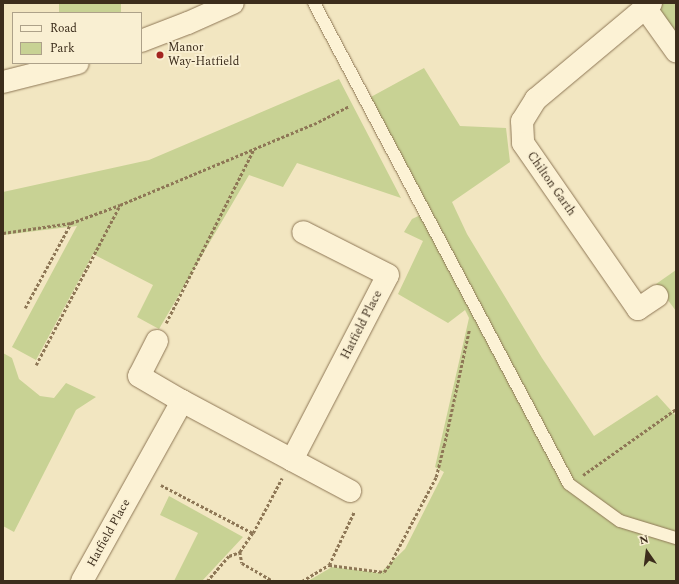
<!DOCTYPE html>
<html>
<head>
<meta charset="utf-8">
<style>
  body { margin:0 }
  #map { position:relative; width:679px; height:584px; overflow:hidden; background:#f2e6c1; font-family:Spectral,serif }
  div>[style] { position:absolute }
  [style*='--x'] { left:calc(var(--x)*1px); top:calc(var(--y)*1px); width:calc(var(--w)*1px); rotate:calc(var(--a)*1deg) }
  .green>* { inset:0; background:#c8d294; transform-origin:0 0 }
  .path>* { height:2.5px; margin-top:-1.25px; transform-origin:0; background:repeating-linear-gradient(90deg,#8e7756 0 3px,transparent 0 5px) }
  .roads { filter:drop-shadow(0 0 1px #8e7756) drop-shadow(0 0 1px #8e7756) }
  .service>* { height:12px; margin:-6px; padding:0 6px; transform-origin:6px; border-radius:6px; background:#fcf2d5 }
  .minor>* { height:22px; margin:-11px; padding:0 11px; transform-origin:11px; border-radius:11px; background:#fcf2d5 }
  .dots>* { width:11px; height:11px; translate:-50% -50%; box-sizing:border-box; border:2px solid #f9efd2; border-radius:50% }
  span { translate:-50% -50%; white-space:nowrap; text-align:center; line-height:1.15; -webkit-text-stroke:3.5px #f9efd2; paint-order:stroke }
  .poi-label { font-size:12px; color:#3c2d1c }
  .left { translate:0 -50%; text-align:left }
  .street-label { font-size:12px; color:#3c2d1c }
  .frame { position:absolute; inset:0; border:4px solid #3c2d1c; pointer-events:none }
  .legend { position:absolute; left:12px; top:12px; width:130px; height:52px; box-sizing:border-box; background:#f9efd2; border:1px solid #ada189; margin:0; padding:5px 7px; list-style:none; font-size:12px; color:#3c2d1c }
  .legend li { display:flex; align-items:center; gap:8px; height:20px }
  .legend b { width:20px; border:1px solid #ada189 }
  .north { position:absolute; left:627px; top:532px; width:40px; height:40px; -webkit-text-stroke:3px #f9efd2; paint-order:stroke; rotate:346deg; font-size:11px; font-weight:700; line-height:16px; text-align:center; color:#3c2d1c }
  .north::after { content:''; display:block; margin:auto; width:14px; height:18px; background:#3c2d1c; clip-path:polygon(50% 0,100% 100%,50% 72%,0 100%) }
</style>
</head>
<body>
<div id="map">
  <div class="green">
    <i style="left:59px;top:3px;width:62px;height:10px"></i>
    <i style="clip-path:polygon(662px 3px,676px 3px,676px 35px,657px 9px)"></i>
    <i style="clip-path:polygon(424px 68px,460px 126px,506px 128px,510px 162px,452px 202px,467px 234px,542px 358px,594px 436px,657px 395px,676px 416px,676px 581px,308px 581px,332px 567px,380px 573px,405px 549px,444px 472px,435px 467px,469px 318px,465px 310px,448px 323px,398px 294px,423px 241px,404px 232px,412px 219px,429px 211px,369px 98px)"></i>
    <i style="clip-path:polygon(339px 79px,401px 198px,297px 163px,283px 187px,249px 175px,159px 329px,137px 317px,153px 285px,93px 254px,36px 360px,12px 347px,77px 226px,3px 235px,3px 192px,149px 160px)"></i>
    <i style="clip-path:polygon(676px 270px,676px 311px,656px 284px)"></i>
    <i style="clip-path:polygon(3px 353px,12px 358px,19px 379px,40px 396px,54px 398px,66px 383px,96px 397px,76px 410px,14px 532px,3px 526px)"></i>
    <i style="clip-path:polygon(169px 496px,243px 537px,202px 581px,174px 581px,198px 533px,160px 515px)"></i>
  </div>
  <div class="path">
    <i style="--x:3;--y:233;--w:69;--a:-8.4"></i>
    <i style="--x:71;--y:223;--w:52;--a:-20.2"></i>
    <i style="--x:120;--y:205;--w:210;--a:-22.7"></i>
    <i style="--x:314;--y:124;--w:39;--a:-27"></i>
    <i style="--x:25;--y:308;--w:97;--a:-61.6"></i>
    <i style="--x:166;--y:323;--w:195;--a:-63.2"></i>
    <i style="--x:36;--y:365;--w:181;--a:-62.3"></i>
    <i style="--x:583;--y:475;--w:114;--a:-35.4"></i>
    <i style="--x:161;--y:485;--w:104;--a:27.6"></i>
    <i style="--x:253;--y:533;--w:23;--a:124"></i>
    <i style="--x:240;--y:552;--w:11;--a:80"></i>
    <i style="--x:242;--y:563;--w:36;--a:30"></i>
    <i style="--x:253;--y:533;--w:62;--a:-62.2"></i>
    <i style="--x:329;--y:565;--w:59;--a:-64.7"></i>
    <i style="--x:207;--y:581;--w:33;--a:-49"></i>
    <i style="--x:229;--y:556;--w:12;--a:-20"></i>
    <i style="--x:302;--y:581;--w:31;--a:-31"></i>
    <i style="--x:329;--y:565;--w:55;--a:7.3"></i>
    <i style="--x:384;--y:572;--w:10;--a:-53"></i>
    <i style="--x:390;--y:564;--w:98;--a:-62.1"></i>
    <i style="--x:436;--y:477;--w:32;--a:-76"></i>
    <i style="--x:444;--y:446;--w:119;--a:-77.8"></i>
  </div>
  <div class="roads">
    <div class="service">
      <i style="--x:314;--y:3;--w:544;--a:62.07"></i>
      <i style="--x:569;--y:484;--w:63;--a:36"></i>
      <i style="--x:620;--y:521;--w:59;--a:16.9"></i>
    </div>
    <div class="minor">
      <i style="--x:651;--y:3;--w:150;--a:140.1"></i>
      <i style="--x:536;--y:99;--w:26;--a:122"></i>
      <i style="--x:522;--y:121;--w:22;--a:87"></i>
      <i style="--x:523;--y:143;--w:202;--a:55.3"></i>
      <i style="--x:638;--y:309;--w:23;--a:-34"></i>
      <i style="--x:646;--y:9;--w:52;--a:54.5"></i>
      <i style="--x:141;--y:41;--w:50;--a:-21"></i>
      <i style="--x:188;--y:23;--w:49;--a:-24"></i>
      <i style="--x:3;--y:82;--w:77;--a:-14.2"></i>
      <i style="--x:157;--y:341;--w:39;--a:117"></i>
      <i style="--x:139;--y:376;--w:50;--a:30.2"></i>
      <i style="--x:292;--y:460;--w:66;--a:28.1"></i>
      <i style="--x:82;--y:581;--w:206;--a:-60.9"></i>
      <i style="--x:182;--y:401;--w:125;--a:28.2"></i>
      <i style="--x:292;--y:460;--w:208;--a:-62.6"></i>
      <i style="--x:388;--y:275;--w:95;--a:-153.2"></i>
    </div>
  </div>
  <div class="dots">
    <i style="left:160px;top:55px;background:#a32520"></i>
  </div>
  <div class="poi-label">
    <span class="left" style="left:168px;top:55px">Manor<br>Way-Hatfield</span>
  </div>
  <div class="street-label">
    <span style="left:551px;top:184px;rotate:55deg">Chilton Garth</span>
    <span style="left:362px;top:325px;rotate:-63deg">Hatfield Place</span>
    <span style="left:109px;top:533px;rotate:-61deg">Hatfield Place</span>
  </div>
  <div class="frame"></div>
  <ul class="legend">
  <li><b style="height:5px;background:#fcf2d5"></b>Road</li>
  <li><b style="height:11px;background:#c8d294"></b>Park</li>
  </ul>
  <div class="north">N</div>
</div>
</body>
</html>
